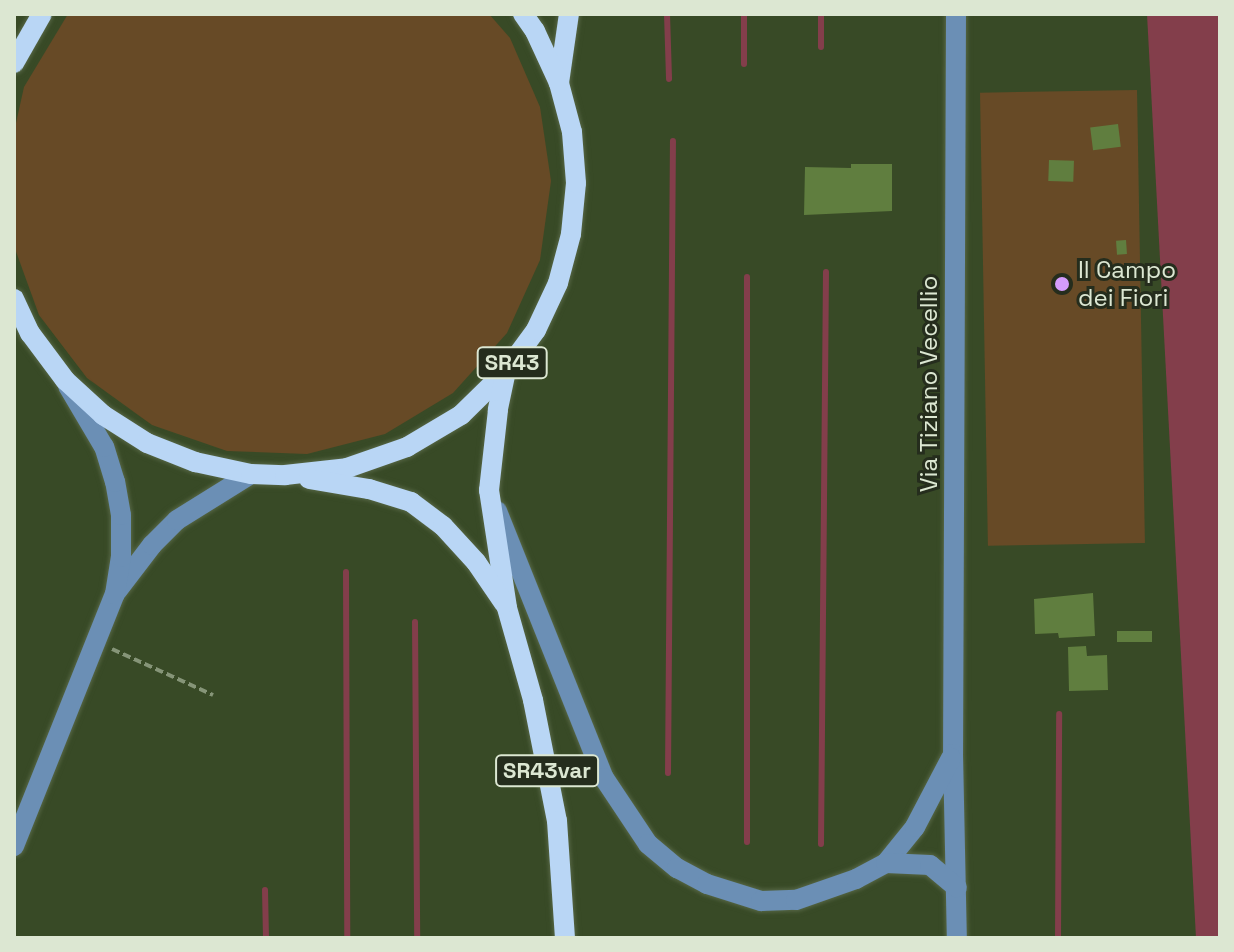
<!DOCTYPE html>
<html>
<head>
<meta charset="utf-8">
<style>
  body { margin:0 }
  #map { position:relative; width:1234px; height:952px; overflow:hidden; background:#384a26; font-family:"Space Grotesk",sans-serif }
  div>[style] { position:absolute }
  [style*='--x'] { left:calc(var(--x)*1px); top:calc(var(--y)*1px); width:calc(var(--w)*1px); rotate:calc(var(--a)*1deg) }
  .green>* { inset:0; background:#674a26; transform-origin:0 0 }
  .water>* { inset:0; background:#833e4b }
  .stream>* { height:6px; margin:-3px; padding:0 3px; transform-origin:3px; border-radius:3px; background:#833e4b }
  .building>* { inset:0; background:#607e3f; transform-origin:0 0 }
  .path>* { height:4px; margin-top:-2px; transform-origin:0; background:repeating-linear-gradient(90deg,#869578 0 8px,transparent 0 12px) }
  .roads { filter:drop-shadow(0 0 2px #566645) drop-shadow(0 0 2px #566645) }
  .minor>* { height:20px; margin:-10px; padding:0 10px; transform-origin:10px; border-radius:10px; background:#6b8fb5 }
  .major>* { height:20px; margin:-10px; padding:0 10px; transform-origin:10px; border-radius:10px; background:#b9d6f5 }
  .dots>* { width:22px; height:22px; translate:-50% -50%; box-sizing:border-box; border:4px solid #252d1d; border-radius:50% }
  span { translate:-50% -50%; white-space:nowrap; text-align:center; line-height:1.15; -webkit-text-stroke:6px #252d1d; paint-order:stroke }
  .shield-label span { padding:2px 6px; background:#252d1d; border:2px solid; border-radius:6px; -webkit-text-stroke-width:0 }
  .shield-label { font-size:22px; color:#dce7d2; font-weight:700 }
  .poi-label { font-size:24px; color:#dce7d2 }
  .left { translate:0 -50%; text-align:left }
  .street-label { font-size:24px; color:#dce7d2 }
  .frame { position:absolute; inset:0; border:16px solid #dce7d2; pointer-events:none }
</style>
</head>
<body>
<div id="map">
  <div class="green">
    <i style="clip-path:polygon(68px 14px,489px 14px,510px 38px,540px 107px,551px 181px,540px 260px,507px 333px,453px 393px,385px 434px,307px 454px,227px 451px,152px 425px,87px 378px,39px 315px,14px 246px,14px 132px,24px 87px)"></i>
    <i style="left:1137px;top:90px;width:453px;height:157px;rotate:89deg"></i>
  </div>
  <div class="water">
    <i style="clip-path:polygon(1147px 14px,1220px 14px,1220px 938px,1196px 938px)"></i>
  </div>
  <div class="stream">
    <i style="--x:667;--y:14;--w:65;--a:88.2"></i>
    <i style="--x:744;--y:14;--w:50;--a:90"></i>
    <i style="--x:821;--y:14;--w:33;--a:90"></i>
    <i style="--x:346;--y:572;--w:366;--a:89.8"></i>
    <i style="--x:415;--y:622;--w:316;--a:89.6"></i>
    <i style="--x:668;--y:773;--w:632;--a:-89.55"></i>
    <i style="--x:747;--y:842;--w:565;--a:-90"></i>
    <i style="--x:821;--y:844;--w:572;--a:-89.5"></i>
    <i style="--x:265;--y:890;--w:48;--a:88.8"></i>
    <i style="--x:1058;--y:938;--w:224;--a:-89.7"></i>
  </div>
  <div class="building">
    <i style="left:1118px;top:124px;width:23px;height:28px;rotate:83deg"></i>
    <i style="left:1049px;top:160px;width:25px;height:21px;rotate:2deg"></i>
    <i style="clip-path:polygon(851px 164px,892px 164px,892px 211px,804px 215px,805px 167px,851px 168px)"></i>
    <i style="left:1126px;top:240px;width:14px;height:10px;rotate:86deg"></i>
    <i style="clip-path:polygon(1093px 593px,1095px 636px,1059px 638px,1058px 633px,1035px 634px,1034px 599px)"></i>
    <i style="left:1152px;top:631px;width:11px;height:35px;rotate:90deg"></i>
    <i style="clip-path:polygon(1086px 646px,1087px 656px,1107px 655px,1108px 690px,1069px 691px,1068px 647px)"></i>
  </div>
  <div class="path">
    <i style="--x:112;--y:649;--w:111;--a:24.5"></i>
  </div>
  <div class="roads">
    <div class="minor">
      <i style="--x:956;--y:14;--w:740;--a:90.23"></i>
      <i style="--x:953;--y:754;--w:184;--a:88.8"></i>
      <i style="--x:497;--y:511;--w:288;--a:68.2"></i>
      <i style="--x:604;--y:778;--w:79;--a:56.3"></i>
      <i style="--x:648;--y:844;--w:38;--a:40"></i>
      <i style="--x:677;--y:868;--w:34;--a:28"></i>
      <i style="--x:707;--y:884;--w:57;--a:17.5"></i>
      <i style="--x:761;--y:901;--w:35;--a:-2"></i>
      <i style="--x:796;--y:900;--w:64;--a:-19.3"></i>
      <i style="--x:856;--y:879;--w:34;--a:-28"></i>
      <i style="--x:886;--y:863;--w:46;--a:-51.1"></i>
      <i style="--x:915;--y:827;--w:78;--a:-62.4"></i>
      <i style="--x:117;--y:591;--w:58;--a:-52.7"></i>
      <i style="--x:152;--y:545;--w:35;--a:-45"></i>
      <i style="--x:177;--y:520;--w:87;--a:-31.9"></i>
      <i style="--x:14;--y:846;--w:271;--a:-68.2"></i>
      <i style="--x:115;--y:594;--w:37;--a:-81"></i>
      <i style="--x:121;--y:557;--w:42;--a:-90"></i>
      <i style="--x:121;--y:515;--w:34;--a:-100"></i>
      <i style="--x:115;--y:482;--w:37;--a:-107"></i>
      <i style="--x:104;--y:447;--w:71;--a:-120.5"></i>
      <i style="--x:886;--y:863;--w:44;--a:2.6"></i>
      <i style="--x:930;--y:865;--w:35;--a:40"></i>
    </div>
    <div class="major">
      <i style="--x:14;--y:63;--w:56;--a:-60.3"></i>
      <i style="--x:559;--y:83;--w:70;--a:-81.8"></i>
      <i style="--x:14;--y:299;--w:38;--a:65"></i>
      <i style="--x:30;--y:333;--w:59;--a:53.3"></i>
      <i style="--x:65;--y:380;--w:52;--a:42.6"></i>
      <i style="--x:103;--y:415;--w:52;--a:32.5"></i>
      <i style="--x:147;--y:443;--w:52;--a:21.6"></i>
      <i style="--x:195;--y:462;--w:57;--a:12.1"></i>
      <i style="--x:251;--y:474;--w:34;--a:2"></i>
      <i style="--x:285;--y:475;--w:62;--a:-6.4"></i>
      <i style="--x:347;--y:468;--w:64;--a:-19.3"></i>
      <i style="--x:407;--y:447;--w:63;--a:-30.7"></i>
      <i style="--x:461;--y:415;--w:63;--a:-44.4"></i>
      <i style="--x:506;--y:371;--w:51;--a:-53.8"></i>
      <i style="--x:536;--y:330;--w:52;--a:-64.9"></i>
      <i style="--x:558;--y:283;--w:51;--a:-75.1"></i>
      <i style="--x:571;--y:234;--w:51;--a:-84.4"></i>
      <i style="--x:576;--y:183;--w:51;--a:-94.5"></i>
      <i style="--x:572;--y:132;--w:51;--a:-104.9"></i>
      <i style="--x:559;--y:83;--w:57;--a:-114.8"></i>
      <i style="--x:535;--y:31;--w:21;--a:-125"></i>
      <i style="--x:506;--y:371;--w:40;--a:102"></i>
      <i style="--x:498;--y:410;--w:81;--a:96.4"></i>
      <i style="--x:489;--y:490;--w:119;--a:81.3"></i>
      <i style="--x:507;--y:608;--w:96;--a:74.2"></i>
      <i style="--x:533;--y:700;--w:123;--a:78.8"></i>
      <i style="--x:557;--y:821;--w:117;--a:86.1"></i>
      <i style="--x:309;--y:479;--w:61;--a:9.5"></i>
      <i style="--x:369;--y:489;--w:44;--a:17.2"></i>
      <i style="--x:411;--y:502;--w:40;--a:37"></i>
      <i style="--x:443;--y:526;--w:49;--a:47.5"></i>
      <i style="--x:476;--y:562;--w:50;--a:55.7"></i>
    </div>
  </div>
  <div class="dots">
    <i style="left:1062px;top:284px;background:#d49cfc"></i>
  </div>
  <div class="shield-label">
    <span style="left:512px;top:363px">SR43</span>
    <span style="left:547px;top:771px">SR43var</span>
  </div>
  <div class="poi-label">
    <span class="left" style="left:1078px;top:284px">Il Campo<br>dei Fiori</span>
  </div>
  <div class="street-label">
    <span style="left:929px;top:384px;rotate:-90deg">Via Tiziano Vecellio</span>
  </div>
  <div class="frame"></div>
</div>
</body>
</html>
